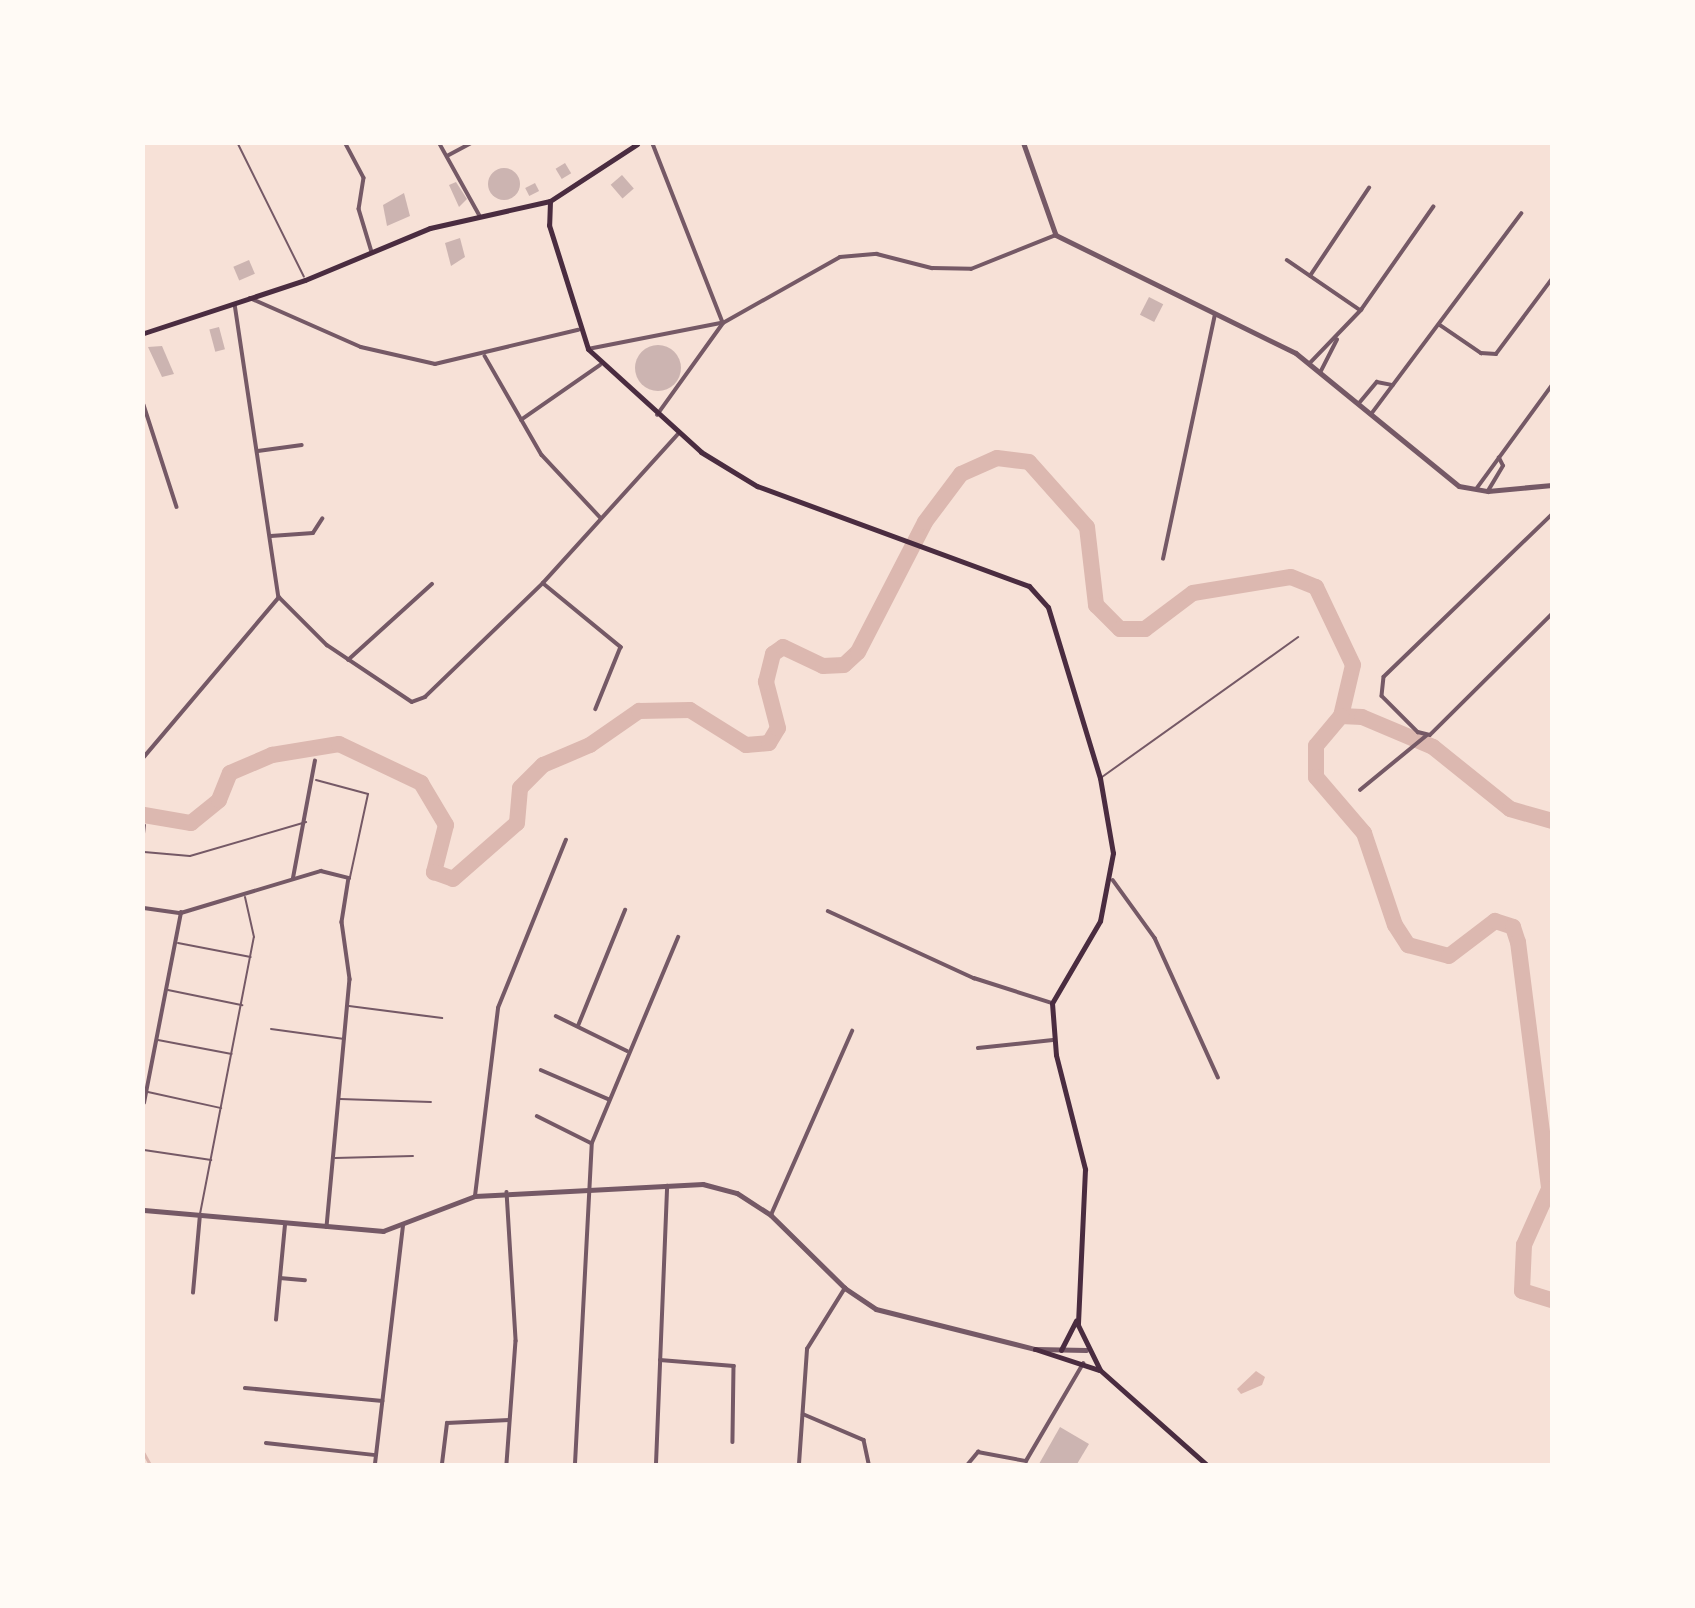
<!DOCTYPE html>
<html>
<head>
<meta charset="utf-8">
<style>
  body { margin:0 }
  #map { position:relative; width:1695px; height:1608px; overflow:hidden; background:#f7e1d7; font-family:Ubuntu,sans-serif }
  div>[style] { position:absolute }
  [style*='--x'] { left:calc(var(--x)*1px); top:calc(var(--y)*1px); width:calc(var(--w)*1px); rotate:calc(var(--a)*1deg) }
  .water>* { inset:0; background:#dcb8b0 }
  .stream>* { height:2.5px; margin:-1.25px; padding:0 1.25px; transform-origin:1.25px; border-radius:1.25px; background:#dcb8b0 }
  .river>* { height:16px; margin:-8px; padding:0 8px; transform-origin:8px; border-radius:8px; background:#dcb8b0 }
  .building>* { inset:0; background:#ccb4b1; transform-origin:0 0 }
  .round { border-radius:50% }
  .service>* { height:2px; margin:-1px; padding:0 1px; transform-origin:1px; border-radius:1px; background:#755966 }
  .minor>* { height:3.5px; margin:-1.75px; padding:0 1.75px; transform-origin:1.75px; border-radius:1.75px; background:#755966 }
  .tertiary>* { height:4.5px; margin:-2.25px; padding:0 2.25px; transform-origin:2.25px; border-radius:2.25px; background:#755966 }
  .secondary>* { height:5px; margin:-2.5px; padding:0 2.5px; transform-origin:2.5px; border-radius:2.5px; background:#4a2c40 }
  span { translate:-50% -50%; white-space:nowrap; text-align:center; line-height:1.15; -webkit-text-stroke:6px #fffaf5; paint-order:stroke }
  .frame { position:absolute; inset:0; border:145px solid #fffaf5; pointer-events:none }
</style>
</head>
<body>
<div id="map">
  <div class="water">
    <i style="clip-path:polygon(1256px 1371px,1265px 1377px,1262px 1385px,1241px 1394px,1237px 1389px)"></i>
  </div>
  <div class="stream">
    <i style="--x:144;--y:1453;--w:13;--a:61"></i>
  </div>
  <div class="river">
    <i style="--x:1341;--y:716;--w:21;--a:3"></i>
    <i style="--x:1362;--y:717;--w:77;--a:22.9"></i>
    <i style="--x:1433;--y:747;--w:99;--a:38.8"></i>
    <i style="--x:1510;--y:809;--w:44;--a:15.9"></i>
    <i style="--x:144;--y:815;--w:48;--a:9.7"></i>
    <i style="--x:191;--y:823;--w:36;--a:-39"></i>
    <i style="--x:219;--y:800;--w:29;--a:-68"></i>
    <i style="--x:230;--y:773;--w:46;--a:-23.2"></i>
    <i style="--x:272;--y:755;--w:68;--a:-9.3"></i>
    <i style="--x:339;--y:744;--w:91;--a:25.4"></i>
    <i style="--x:421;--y:783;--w:49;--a:59.2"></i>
    <i style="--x:446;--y:825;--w:49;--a:104.3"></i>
    <i style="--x:434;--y:872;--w:20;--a:20"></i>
    <i style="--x:453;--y:879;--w:85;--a:-41.2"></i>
    <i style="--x:517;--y:823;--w:35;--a:-85"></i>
    <i style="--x:520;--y:788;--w:33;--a:-45"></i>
    <i style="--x:543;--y:765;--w:51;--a:-23.1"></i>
    <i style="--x:590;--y:745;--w:60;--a:-34.8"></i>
    <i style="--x:639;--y:711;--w:51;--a:-1.1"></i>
    <i style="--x:690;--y:710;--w:66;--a:32"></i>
    <i style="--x:746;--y:745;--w:23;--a:-5"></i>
    <i style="--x:769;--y:743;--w:17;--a:-59"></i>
    <i style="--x:778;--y:728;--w:48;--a:-104.6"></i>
    <i style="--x:766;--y:682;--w:29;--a:-76"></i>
    <i style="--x:773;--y:654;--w:12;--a:-35"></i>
    <i style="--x:783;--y:647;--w:44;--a:25.4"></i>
    <i style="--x:823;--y:666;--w:21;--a:-3"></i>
    <i style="--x:844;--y:665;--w:19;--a:-43"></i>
    <i style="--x:858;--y:652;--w:146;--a:-62.7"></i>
    <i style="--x:925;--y:522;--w:60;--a:-53.1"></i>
    <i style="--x:961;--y:474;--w:39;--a:-24"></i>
    <i style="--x:997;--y:458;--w:32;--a:7"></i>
    <i style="--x:1029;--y:462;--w:87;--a:48.3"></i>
    <i style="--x:1087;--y:527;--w:79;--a:83.4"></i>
    <i style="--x:1096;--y:605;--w:34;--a:45"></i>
    <i style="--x:1120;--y:629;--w:25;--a:0"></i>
    <i style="--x:1145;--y:629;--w:60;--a:-36.9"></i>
    <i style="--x:1193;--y:593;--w:99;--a:-9.3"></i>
    <i style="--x:1291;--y:577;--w:27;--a:22"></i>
    <i style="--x:1316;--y:587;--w:86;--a:64.6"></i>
    <i style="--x:1353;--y:665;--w:52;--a:103.2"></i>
    <i style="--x:1341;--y:716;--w:39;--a:130"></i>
    <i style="--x:1316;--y:746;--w:31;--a:90"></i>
    <i style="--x:1316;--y:777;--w:74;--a:49.4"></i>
    <i style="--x:1364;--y:833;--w:97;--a:71.4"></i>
    <i style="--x:1395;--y:925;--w:24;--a:57"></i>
    <i style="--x:1408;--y:945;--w:42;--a:15"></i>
    <i style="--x:1449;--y:956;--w:58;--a:-37.3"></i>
    <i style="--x:1495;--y:921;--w:19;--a:18"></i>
    <i style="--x:1513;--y:927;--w:16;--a:72"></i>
    <i style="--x:1518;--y:942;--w:249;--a:82.8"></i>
    <i style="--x:1549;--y:1189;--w:61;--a:114.1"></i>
    <i style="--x:1524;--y:1245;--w:46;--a:92.5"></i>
    <i style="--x:1522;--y:1291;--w:31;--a:17"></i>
  </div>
  <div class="building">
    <i style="left:565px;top:163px;width:12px;height:11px;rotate:59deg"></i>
    <i class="round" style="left:488px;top:168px;width:32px;height:32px"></i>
    <i style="left:622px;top:175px;width:18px;height:15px;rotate:49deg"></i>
    <i style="clip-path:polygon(456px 182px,467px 199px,459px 207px,449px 185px)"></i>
    <i style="left:535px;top:183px;width:9px;height:11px;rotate:63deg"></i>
    <i style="clip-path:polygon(404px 193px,410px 216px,387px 226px,383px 205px)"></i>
    <i style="clip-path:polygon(460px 238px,465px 257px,451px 266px,445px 243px)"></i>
    <i style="left:249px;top:260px;width:15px;height:17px;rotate:67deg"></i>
    <i style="left:1149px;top:297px;width:16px;height:20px;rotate:27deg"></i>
    <i style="left:219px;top:327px;width:23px;height:10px;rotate:75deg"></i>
    <i class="round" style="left:635px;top:345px;width:46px;height:46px"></i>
    <i style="clip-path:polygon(162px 346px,174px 374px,162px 377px,148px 347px)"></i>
    <i style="clip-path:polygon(1060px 1427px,1089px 1444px,1077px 1464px,1039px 1464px)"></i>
  </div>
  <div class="service">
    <i style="--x:238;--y:144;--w:148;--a:63.6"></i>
    <i style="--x:1102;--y:777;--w:241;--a:-35.5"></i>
    <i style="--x:316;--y:780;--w:54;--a:15.1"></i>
    <i style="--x:368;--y:794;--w:85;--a:102.2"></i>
    <i style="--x:144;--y:834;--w:9;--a:-84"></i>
    <i style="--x:144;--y:852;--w:46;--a:5"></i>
    <i style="--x:190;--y:856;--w:121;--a:-16.3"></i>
    <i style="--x:178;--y:943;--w:74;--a:10.9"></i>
    <i style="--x:168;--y:990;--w:76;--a:11.5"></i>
    <i style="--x:349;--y:1006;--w:94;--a:7.4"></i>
    <i style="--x:271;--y:1029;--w:74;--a:7.8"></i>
    <i style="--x:158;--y:1040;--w:75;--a:10.7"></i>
    <i style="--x:148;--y:1092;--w:75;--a:12.4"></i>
    <i style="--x:340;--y:1099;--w:91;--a:1.9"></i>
    <i style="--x:144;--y:1150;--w:68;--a:8.5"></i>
    <i style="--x:335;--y:1158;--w:78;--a:-1.5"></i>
    <i style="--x:200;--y:1214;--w:282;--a:-79"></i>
    <i style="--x:254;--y:937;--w:41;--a:-102.7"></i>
  </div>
  <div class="minor">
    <i style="--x:346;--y:144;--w:38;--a:62"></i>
    <i style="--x:364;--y:178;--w:31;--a:99"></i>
    <i style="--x:359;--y:209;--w:45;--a:73.2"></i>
    <i style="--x:440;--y:144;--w:82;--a:60.9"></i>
    <i style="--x:653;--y:144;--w:192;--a:68.6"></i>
    <i style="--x:447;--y:156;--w:26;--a:-28"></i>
    <i style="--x:1287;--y:260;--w:88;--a:34.4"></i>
    <i style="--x:1310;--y:276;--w:106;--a:-56.2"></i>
    <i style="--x:250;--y:298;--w:121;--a:23.8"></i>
    <i style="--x:361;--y:347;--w:76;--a:12.9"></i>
    <i style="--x:435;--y:364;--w:147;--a:-13.4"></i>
    <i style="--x:235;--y:304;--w:296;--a:81.5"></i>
    <i style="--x:279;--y:597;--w:68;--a:45"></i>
    <i style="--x:327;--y:645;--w:102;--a:33.8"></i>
    <i style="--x:412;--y:702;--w:14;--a:-21"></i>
    <i style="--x:425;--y:697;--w:164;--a:-44"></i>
    <i style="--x:543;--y:583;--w:201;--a:-47.8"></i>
    <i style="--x:1440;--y:325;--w:50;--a:34.3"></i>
    <i style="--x:1481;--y:353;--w:15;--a:4"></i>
    <i style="--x:1496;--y:354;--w:94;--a:-53.3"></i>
    <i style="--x:588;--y:349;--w:136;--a:-11.1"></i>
    <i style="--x:485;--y:356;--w:114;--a:60.1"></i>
    <i style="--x:542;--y:455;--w:86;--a:46.9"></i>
    <i style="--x:1310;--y:363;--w:74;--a:-46.1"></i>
    <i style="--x:1361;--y:310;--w:126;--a:-55"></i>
    <i style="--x:1321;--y:371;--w:35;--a:-63"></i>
    <i style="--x:1360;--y:402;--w:26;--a:-50"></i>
    <i style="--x:1377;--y:382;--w:16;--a:11"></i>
    <i style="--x:144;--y:405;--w:107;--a:72.1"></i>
    <i style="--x:1372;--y:413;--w:249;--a:-53.2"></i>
    <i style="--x:657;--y:415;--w:113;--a:-54.3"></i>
    <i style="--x:723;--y:323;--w:134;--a:-29.4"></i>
    <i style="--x:840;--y:257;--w:37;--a:-5"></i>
    <i style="--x:877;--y:254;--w:57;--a:14.3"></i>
    <i style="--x:932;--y:268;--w:39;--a:1"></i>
    <i style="--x:971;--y:269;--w:92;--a:-21.8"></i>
    <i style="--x:521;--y:420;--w:96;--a:-34.8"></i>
    <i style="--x:258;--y:451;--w:44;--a:-7.8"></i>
    <i style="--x:1477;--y:488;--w:127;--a:-53.9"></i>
    <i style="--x:1488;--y:491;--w:29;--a:-59"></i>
    <i style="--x:1503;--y:466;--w:9;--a:-117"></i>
    <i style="--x:1552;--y:515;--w:233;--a:136"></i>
    <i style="--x:1384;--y:677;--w:19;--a:96"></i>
    <i style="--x:1382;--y:696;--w:51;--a:45"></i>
    <i style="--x:1418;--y:732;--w:12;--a:14"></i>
    <i style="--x:1430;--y:735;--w:172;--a:-44.8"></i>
    <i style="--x:271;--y:536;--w:42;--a:-4.1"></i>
    <i style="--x:313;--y:533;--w:17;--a:-57"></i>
    <i style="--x:1163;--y:559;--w:250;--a:-78"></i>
    <i style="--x:543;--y:583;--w:101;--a:39.4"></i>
    <i style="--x:621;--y:647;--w:67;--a:112"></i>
    <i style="--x:348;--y:660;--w:113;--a:-42.1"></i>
    <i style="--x:144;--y:757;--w:209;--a:-49.8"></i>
    <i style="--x:1360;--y:790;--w:85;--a:-39.3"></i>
    <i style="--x:293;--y:878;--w:119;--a:-79.4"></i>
    <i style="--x:1113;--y:880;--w:72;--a:54.1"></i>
    <i style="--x:1155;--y:938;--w:153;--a:65.6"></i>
    <i style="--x:144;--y:908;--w:37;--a:8"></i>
    <i style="--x:181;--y:913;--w:146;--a:-16.7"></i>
    <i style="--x:321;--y:871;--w:29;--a:14"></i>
    <i style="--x:349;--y:878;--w:45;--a:99"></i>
    <i style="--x:342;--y:922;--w:58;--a:82"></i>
    <i style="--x:350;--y:979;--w:249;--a:95.3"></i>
    <i style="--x:828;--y:911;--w:161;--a:24.7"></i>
    <i style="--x:974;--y:978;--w:82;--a:17.8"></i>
    <i style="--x:556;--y:1016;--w:79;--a:26.2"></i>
    <i style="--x:578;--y:1026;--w:125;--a:-67.9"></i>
    <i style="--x:978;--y:1048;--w:75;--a:-6.1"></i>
    <i style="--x:541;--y:1070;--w:73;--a:23.4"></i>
    <i style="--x:144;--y:1103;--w:194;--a:-79"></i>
    <i style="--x:537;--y:1116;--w:60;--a:26.6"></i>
    <i style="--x:507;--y:1192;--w:149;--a:86.5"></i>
    <i style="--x:516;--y:1341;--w:123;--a:94.2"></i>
    <i style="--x:475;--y:1196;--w:189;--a:-83"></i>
    <i style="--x:498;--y:1008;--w:181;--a:-68"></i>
    <i style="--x:771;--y:1215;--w:201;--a:-66.2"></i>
    <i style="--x:280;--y:1278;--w:25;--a:5"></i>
    <i style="--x:193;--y:1293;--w:78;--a:-84.9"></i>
    <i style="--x:276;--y:1320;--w:96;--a:-84.6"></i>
    <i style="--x:660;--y:1360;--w:74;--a:4.6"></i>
    <i style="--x:734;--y:1366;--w:76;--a:90.8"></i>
    <i style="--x:245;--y:1388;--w:138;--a:5.4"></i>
    <i style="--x:803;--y:1414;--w:66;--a:23.1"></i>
    <i style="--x:864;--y:1440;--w:25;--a:78"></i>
    <i style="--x:266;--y:1443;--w:110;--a:6.3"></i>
    <i style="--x:375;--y:1464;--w:241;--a:-83.3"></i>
    <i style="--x:442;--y:1464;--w:41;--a:-83"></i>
    <i style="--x:447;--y:1423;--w:62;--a:-2.8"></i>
    <i style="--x:575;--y:1464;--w:321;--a:-87"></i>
    <i style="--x:592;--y:1143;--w:223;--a:-67.3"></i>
    <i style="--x:656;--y:1464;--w:278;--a:-87.7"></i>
    <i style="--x:799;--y:1464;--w:115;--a:-86"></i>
    <i style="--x:807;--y:1349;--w:72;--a:-58.1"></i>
    <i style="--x:968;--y:1464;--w:16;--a:-50"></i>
    <i style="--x:978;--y:1452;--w:49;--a:10.6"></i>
    <i style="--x:1026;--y:1461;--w:113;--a:-59.6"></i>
  </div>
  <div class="tertiary">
    <i style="--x:1024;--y:144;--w:96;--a:70.6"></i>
    <i style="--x:1056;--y:235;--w:267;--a:26.2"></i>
    <i style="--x:1296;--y:353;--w:210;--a:39.2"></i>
    <i style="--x:1459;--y:486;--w:29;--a:10"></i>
    <i style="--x:1488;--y:491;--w:64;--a:-5.4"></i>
    <i style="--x:144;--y:1210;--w:240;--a:5"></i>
    <i style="--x:383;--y:1231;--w:98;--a:-20.8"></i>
    <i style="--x:475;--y:1196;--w:228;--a:-3"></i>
    <i style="--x:703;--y:1184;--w:35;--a:15"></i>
    <i style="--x:737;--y:1193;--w:40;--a:32.9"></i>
    <i style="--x:771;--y:1215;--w:104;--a:44.6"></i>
    <i style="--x:845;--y:1288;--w:37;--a:34"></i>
    <i style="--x:876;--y:1309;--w:164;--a:14.1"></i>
    <i style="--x:1035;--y:1349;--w:51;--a:1.1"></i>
  </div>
  <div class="secondary">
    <i style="--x:550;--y:201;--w:24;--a:92"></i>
    <i style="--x:549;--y:225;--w:130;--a:72.5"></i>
    <i style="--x:588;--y:349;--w:153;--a:42.3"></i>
    <i style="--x:701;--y:452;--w:66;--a:31.3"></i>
    <i style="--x:757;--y:486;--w:290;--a:20.2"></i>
    <i style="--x:1029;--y:586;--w:28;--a:48"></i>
    <i style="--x:1048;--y:607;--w:179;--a:73.1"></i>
    <i style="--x:1100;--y:778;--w:76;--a:80.2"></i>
    <i style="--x:1113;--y:853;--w:69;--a:100.8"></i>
    <i style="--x:1100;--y:921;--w:95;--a:120.3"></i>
    <i style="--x:1052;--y:1003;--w:52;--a:85.6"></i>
    <i style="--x:1056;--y:1055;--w:118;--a:75.7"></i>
    <i style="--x:1085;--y:1169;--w:156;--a:92.6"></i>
    <i style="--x:1078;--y:1325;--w:50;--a:63.9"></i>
    <i style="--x:1100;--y:1370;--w:142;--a:41.6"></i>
    <i style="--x:144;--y:333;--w:169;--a:-18.2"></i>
    <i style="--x:305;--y:280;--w:135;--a:-22.6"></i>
    <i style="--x:430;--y:228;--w:123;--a:-12.7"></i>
    <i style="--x:550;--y:201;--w:104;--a:-33.2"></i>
    <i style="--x:1035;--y:1349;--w:67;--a:18.2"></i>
    <i style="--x:1061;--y:1350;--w:33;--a:-63"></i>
  </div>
  <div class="frame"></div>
</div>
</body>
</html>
